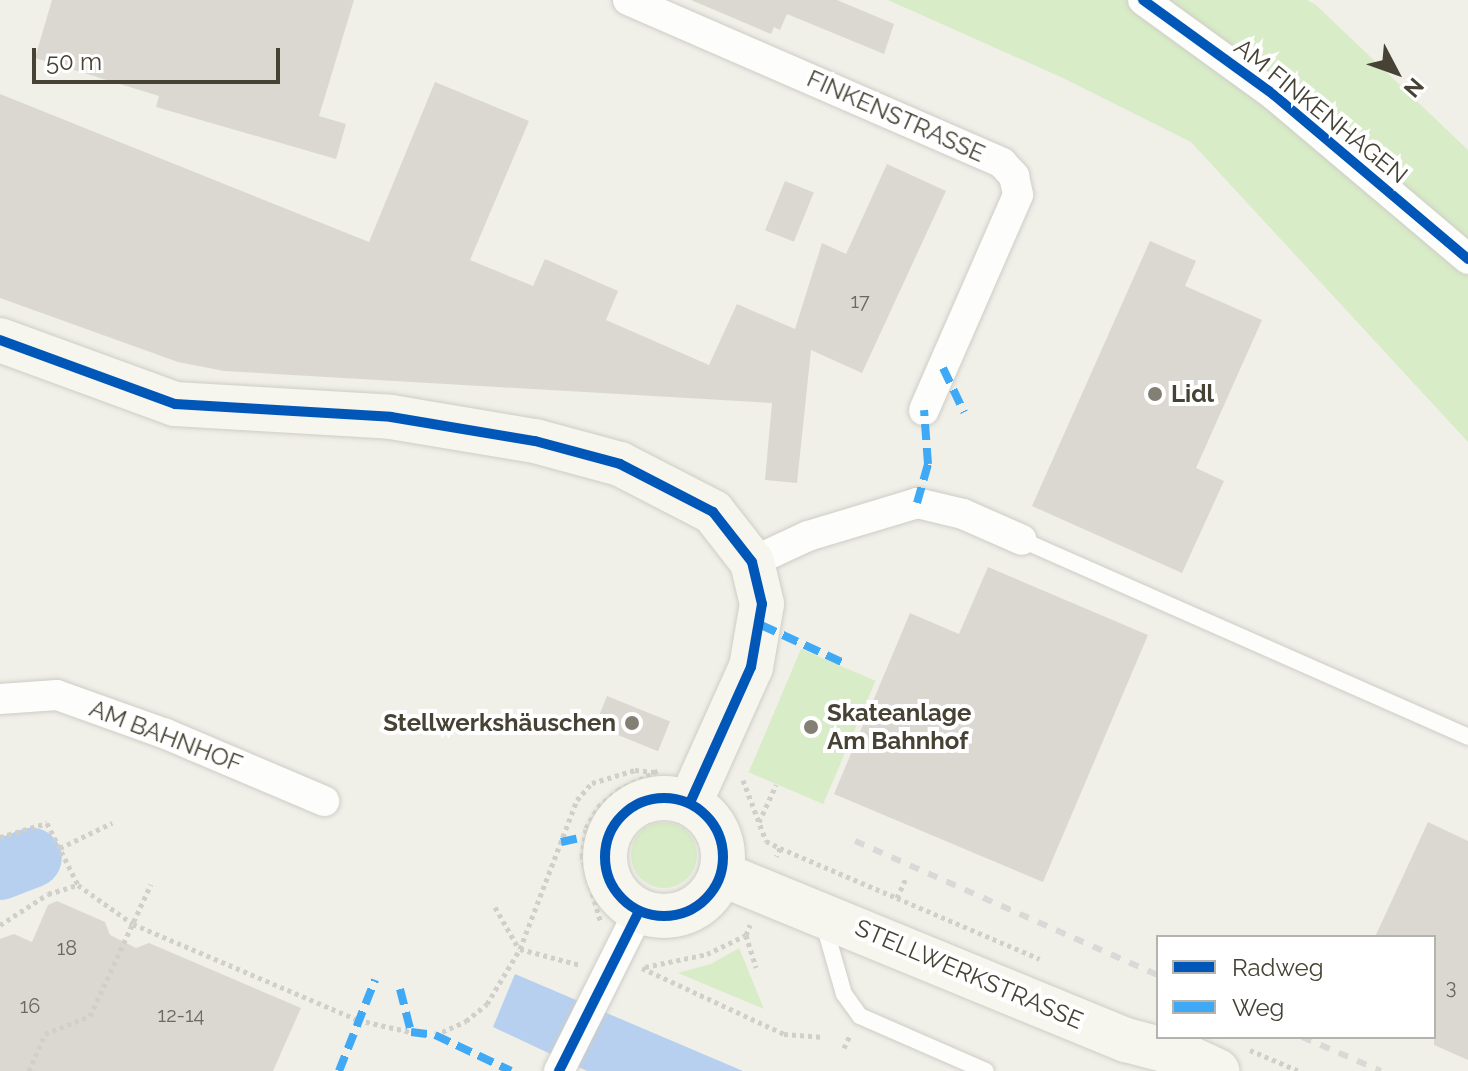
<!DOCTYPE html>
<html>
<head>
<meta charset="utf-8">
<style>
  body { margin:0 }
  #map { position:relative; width:1468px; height:1071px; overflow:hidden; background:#f0efe8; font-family:Raleway,sans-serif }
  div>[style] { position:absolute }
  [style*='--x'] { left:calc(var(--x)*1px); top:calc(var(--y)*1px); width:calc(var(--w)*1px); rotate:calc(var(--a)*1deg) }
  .green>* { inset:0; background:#d8ecc7; transform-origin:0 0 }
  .round { border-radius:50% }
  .water>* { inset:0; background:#b7d0f0 }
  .river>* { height:60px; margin:-30px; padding:0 30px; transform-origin:30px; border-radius:30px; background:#b7d0f0 }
  .building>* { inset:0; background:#dad8d1; transform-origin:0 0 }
  .path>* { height:5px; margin-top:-2.5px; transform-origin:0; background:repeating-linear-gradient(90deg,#d1cfca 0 4px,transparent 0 8px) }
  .roads { filter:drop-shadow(0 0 2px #cecdc6) drop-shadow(0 0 2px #cecdc6) }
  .service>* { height:16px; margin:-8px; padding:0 8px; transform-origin:8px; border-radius:8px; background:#fdfdfc }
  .minor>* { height:30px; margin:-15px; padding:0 15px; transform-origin:15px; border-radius:15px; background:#fdfdfc }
  .secondary>* { height:44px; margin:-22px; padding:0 22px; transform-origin:22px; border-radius:22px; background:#f6f5ee }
  .secondary>.ring { margin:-22px; padding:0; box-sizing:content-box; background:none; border:44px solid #f6f5ee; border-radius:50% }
  .rail>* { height:6px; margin-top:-3px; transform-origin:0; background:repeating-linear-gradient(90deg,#d9d9d8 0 10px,transparent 0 20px) }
  .quiet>* { height:8px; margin-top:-4px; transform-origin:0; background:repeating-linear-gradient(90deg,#3fa9f5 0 16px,transparent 0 24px) }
  .cycleway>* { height:10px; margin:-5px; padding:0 5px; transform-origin:5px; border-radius:5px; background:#0057b8 }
  .cycleway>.ring { margin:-5px; padding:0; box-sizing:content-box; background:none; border:10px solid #0057b8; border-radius:50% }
  .dots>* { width:22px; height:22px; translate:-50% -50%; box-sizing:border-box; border:4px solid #fff; border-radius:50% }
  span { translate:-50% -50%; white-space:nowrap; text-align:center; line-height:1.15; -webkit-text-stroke:8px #fff; paint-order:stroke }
  .number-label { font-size:20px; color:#6c685c }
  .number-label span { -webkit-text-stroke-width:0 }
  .street-label { font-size:24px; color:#464234 }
  .poi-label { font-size:24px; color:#464234; font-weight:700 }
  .left { translate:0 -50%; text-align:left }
  .right { translate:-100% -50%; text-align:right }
  .legend { position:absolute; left:1156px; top:935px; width:280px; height:104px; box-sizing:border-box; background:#fff; border:2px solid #b5b3ae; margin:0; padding:10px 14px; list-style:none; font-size:24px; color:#464234 }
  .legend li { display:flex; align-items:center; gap:16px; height:40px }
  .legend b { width:40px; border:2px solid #b5b3ae }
  .north { position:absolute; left:1356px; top:32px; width:80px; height:80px; -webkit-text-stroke:6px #fff; paint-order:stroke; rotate:131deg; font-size:22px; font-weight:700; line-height:32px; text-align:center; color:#464234 }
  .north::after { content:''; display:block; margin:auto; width:28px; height:36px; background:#464234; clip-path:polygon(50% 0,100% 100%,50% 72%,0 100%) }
  .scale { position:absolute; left:32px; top:48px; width:248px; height:36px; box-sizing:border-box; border:4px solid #464234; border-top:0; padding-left:10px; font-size:24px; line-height:28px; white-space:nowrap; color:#464234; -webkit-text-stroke:6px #fff; paint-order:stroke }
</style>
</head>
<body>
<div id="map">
  <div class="green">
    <i style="clip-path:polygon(888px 0,1307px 0,1316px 5px,1468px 150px,1468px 442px,1191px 142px,1063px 78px)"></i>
    <i style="left:801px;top:649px;width:81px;height:134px;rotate:23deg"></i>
    <i class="round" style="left:631px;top:822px;width:66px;height:66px"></i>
    <i style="clip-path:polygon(739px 948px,764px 1009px,678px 973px,711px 964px)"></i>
  </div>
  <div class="water">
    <i style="clip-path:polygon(515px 974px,663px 1037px,743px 1071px,587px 1071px,493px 1027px)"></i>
  </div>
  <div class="river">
    <i style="--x:0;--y:870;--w:34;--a:-21"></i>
  </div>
  <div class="building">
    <i style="clip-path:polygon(52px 0,354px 0,319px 116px,346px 124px,336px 159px,156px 107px,159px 96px,35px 58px)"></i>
    <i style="clip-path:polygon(691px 0,837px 0,894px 24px,884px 54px,787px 14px,780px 30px,774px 27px,771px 34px)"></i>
    <i style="clip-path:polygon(435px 82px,529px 121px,470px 260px,533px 286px,545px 259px,618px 291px,606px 320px,709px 365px,737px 304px,795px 329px,822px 243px,846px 254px,887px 164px,946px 191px,862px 373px,811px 350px,797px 483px,765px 480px,772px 403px,224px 371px,178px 362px,0 298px,0 94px,369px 242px)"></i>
    <i style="left:785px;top:181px;width:31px;height:53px;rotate:22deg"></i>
    <i style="clip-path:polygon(1150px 241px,1196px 261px,1185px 286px,1262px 320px,1196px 468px,1224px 481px,1182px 573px,1032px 506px)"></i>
    <i style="clip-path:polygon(988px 567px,1148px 635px,1043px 882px,834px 794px,910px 613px,959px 634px)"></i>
    <i style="left:607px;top:696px;width:68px;height:32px;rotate:22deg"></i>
    <i style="clip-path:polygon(1428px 822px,1468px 841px,1468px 1060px,1434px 1045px,1434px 937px,1375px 937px)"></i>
    <i style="clip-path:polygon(57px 901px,105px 922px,110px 935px,136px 948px,149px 943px,301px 1008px,273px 1071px,0 1071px,0 939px,14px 934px,32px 942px,48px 905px)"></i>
  </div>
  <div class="path">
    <i style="--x:743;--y:780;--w:65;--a:69.3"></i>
    <i style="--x:766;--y:841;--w:16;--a:27"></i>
    <i style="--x:780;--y:848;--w:9;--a:111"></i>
    <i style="--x:759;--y:822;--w:41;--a:-65.3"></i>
    <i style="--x:0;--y:837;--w:49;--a:-16.6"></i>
    <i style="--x:47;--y:823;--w:69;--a:63.4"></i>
    <i style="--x:78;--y:885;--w:67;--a:35.3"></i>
    <i style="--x:133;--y:924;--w:245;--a:23.1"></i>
    <i style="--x:358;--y:1020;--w:54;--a:12.8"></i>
    <i style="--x:60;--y:848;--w:58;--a:-25.7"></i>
    <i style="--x:780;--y:848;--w:127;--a:23.1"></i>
    <i style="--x:897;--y:898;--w:22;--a:-66"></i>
    <i style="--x:897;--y:898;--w:155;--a:23.1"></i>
    <i style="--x:495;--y:907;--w:48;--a:60.3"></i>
    <i style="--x:600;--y:920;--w:66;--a:-105.9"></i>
    <i style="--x:582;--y:857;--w:29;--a:-82"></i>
    <i style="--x:586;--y:828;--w:24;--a:-60"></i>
    <i style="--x:598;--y:807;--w:26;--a:-40"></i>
    <i style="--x:618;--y:790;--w:48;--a:-26"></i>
    <i style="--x:0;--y:925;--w:57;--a:-32.9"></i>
    <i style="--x:48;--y:894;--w:31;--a:-17"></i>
    <i style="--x:746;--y:935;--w:34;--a:73"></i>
    <i style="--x:520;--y:949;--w:160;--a:-69.1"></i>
    <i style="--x:577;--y:800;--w:23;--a:-49"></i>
    <i style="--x:592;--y:783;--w:45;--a:-16.8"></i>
    <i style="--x:635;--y:770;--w:20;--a:6"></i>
    <i style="--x:645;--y:967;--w:63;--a:-11.8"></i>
    <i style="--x:707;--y:954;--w:43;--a:-26"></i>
    <i style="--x:746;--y:935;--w:11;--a:-68"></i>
    <i style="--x:642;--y:968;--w:157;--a:24.9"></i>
    <i style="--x:784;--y:1034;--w:40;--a:4.3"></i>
    <i style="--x:435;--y:1035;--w:34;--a:-24"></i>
    <i style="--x:466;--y:1021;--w:27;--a:-39"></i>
    <i style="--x:487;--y:1004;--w:64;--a:-59"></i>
    <i style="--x:520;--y:949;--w:62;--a:14.9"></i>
    <i style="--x:844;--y:1048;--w:14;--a:-65"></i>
    <i style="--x:1250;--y:1050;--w:53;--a:23.2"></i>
    <i style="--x:29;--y:1071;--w:40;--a:-66.6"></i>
    <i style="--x:45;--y:1034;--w:48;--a:-21.8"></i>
    <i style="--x:90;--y:1016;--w:145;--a:-65.2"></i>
  </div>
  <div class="roads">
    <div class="service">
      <i style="--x:1022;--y:540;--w:488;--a:23.8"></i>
      <i style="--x:823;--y:921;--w:76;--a:74"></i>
      <i style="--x:844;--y:994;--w:27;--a:54"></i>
      <i style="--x:860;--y:1016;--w:137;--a:23.6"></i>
    </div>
    <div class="minor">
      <i style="--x:628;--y:0;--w:408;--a:23.5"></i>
      <i style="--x:1002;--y:163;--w:18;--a:47"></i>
      <i style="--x:1014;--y:176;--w:19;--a:78"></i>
      <i style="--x:1018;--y:195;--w:235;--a:113.6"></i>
      <i style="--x:1143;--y:0;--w:162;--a:35.9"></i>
      <i style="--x:1274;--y:95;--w:254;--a:40.2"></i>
      <i style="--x:752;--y:562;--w:62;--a:-24.9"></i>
      <i style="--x:808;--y:536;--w:114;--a:-16.8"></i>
      <i style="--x:917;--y:503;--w:47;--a:13.4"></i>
      <i style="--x:963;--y:514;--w:64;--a:23.8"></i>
      <i style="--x:0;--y:699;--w:57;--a:-4"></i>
      <i style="--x:57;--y:695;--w:116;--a:19.7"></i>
      <i style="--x:166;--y:734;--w:172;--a:23"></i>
      <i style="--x:559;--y:1071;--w:179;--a:-63.4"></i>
    </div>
    <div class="secondary">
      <i style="--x:0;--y:340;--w:186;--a:20.1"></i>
      <i style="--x:175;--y:404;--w:216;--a:3.4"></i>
      <i style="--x:391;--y:417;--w:146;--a:9.5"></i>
      <i style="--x:535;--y:441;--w:88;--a:15.1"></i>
      <i style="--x:620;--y:464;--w:105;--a:27.3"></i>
      <i style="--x:713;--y:512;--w:63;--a:52"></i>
      <i style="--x:752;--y:562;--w:43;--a:76.6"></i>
      <i style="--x:762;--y:604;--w:64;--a:99.9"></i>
      <i style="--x:751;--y:667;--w:149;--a:114.2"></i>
      <i class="ring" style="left:605px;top:798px;width:74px;height:74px"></i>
      <i style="--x:721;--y:874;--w:438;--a:22.3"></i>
      <i style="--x:1126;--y:1040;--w:59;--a:14.7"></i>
      <i style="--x:1183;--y:1055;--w:38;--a:25"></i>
    </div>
  </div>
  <div class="rail">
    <i style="--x:855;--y:841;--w:331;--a:23.9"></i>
    <i style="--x:1302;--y:1037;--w:86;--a:23.3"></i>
  </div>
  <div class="quiet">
    <i style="--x:943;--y:368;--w:49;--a:64.5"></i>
    <i style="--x:917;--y:503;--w:41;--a:-74.2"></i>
    <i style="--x:928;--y:464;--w:54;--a:-94.2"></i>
    <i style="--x:761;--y:625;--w:89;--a:24.6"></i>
    <i style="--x:561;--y:842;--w:24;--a:-12"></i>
    <i style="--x:400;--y:989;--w:44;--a:75.7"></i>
    <i style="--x:411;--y:1032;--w:24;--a:7"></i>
    <i style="--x:435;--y:1035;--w:84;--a:25.3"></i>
    <i style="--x:339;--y:1071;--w:98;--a:-68.4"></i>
  </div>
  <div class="cycleway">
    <i style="--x:1143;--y:0;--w:162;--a:35.9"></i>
    <i style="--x:1274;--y:95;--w:254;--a:40.2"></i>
    <i style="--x:0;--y:340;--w:186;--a:20.1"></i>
    <i style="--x:175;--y:404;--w:216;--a:3.4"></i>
    <i style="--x:391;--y:417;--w:146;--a:9.5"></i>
    <i style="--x:535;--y:441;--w:88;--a:15.1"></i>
    <i style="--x:620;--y:464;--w:105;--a:27.3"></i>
    <i style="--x:713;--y:512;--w:63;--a:52"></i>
    <i style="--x:752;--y:562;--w:43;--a:76.6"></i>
    <i style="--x:762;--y:604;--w:64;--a:99.9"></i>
    <i style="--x:751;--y:667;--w:149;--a:114.2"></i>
    <i class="ring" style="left:605px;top:798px;width:108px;height:108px"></i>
    <i style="--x:559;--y:1071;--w:179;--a:-63.4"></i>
  </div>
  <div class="dots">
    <i style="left:1155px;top:394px;background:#827f73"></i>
    <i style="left:632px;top:723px;background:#827f73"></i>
    <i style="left:811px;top:727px;background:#827f73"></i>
  </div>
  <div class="number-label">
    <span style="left:860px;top:301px">17</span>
    <span style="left:67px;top:948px">18</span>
    <span style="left:1451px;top:987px">3</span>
    <span style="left:30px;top:1006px">16</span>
    <span style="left:181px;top:1015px">12-14</span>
  </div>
  <div class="street-label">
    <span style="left:1321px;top:111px;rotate:39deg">AM FINKENHAGEN</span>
    <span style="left:896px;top:116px;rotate:24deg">FINKENSTRASSE</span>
    <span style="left:166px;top:736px;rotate:21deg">AM BAHNHOF</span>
    <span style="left:969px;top:974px;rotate:23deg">STELLWERKSTRASSE</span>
  </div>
  <div class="poi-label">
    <span class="left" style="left:1171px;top:394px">Lidl</span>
    <span class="left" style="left:827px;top:727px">Skateanlage<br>Am Bahnhof</span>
    <span class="right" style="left:616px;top:723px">Stellwerkshäuschen</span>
  </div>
  <ul class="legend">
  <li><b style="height:10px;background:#0057b8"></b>Radweg</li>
  <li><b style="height:10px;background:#3fa9f5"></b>Weg</li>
  </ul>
  <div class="north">N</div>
  <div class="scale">50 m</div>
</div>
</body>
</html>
